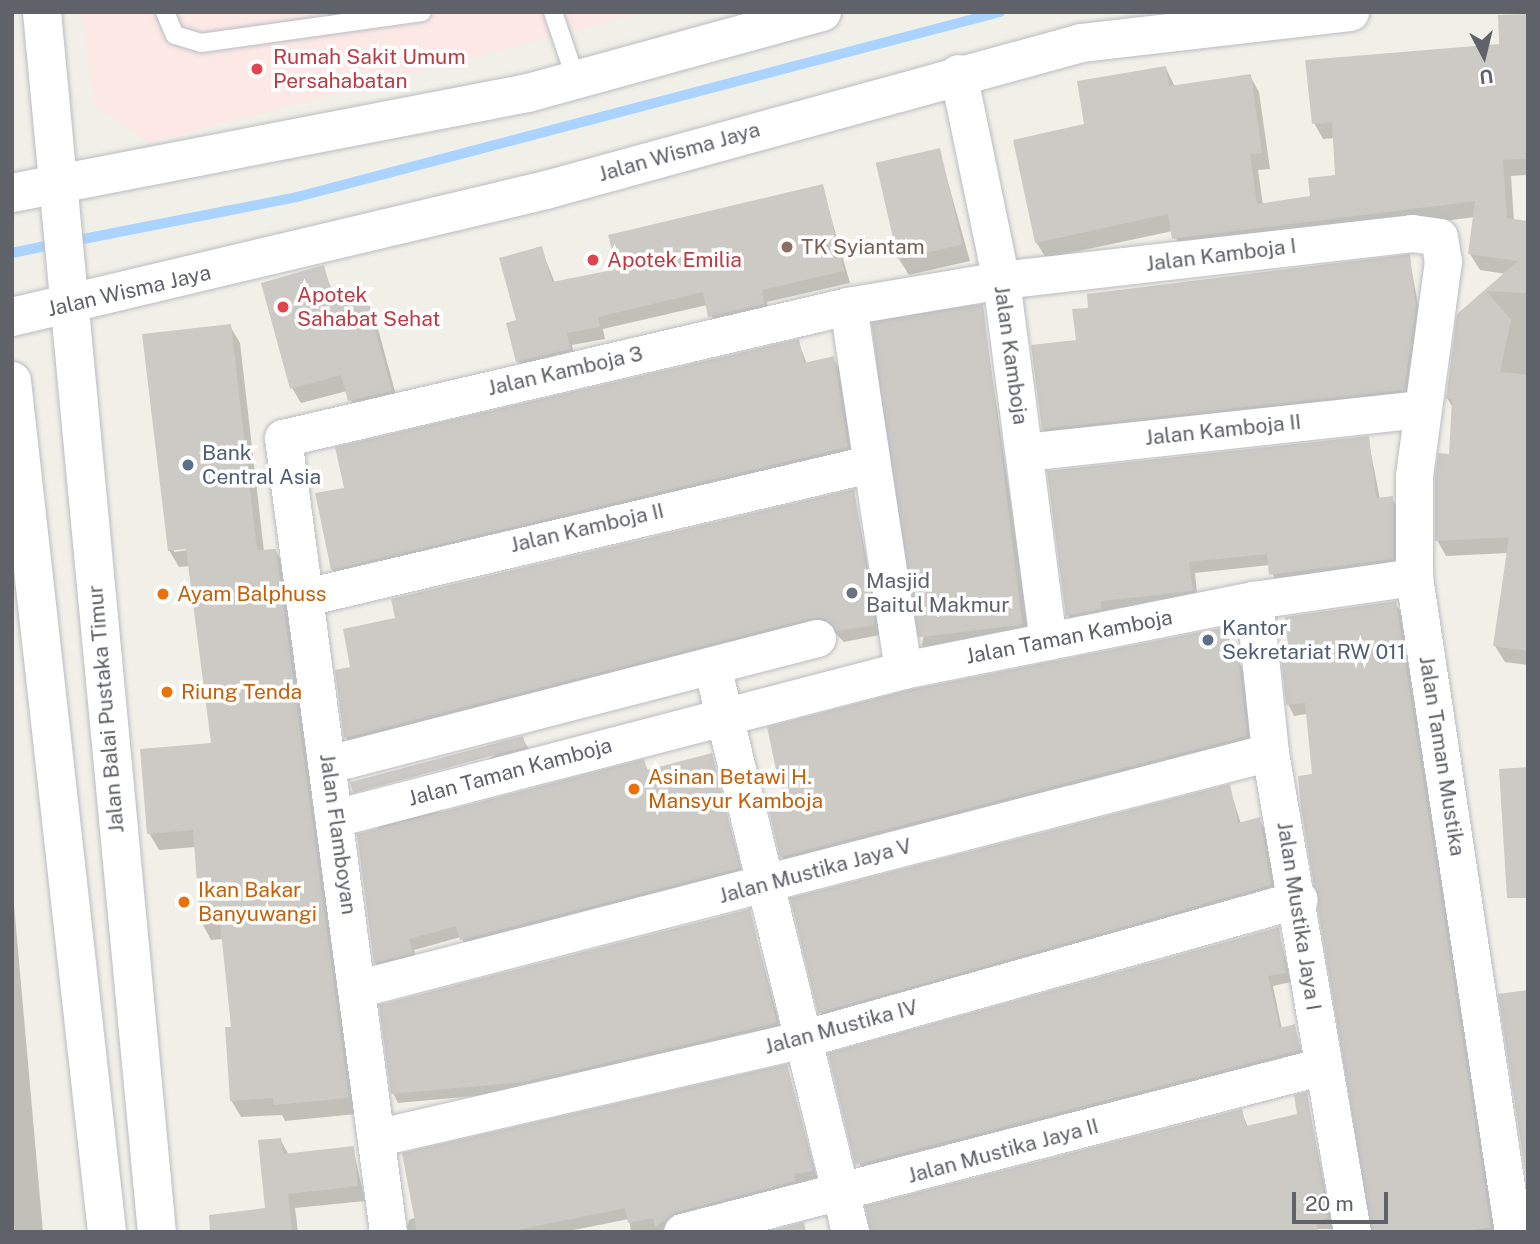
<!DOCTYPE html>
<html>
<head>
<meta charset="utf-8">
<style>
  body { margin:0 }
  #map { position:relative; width:1540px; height:1244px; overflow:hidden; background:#f1f0e8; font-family:"Public Sans",sans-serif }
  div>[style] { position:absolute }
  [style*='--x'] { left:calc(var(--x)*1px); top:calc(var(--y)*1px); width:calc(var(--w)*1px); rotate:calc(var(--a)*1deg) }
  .medical>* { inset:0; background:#fce9e6 }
  .shadow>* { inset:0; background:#0003; transform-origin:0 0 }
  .stream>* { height:10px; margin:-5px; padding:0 5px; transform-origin:5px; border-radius:5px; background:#aad4ff }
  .building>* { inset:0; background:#cccac5; transform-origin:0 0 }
  .roads { filter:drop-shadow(0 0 2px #babcc1) drop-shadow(0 0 2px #babcc1) }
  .service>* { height:18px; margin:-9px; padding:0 9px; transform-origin:9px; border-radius:9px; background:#fff }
  .minor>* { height:37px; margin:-18.5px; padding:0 18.5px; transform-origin:18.5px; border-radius:18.5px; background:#fff }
  .tertiary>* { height:38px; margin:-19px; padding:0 19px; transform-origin:19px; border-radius:19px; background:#fff }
  .dots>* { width:19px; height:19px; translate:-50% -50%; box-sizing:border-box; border:4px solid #fff; border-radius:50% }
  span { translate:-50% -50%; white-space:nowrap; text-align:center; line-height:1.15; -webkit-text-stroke:7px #fff; paint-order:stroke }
  .health-label { font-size:21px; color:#be3a42 }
  .left { translate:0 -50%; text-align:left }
  .street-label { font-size:21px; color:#5f6268 }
  .education-label { font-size:21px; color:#785e54 }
  .service-label { font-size:21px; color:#4e5e75 }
  .worship-label { font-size:21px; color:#5b616d }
  .food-label { font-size:21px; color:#c56008 }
  .frame { position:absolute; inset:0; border:14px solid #5f6268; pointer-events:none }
  .north { position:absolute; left:1449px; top:21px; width:70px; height:70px; -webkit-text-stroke:5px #fff; paint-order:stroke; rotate:173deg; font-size:19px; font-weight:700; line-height:28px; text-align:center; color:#5f6268 }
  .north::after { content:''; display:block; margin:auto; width:24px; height:32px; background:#5f6268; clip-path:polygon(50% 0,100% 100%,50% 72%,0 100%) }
  .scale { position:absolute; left:1292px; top:1192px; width:96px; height:32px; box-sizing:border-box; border:4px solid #5f6268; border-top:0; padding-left:9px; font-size:21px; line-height:24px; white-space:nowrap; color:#5f6268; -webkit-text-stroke:5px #fff; paint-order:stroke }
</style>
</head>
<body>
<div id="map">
  <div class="medical">
    <i style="clip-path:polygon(81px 12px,647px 12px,149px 143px,95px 106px)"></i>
  </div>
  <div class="shadow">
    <i style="clip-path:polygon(326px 12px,369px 12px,332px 22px)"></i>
    <i style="clip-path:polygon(1528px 16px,1528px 175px,1511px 176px,1514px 221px,1528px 223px,1528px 665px,1505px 662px,1495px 646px,1509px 553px,1446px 556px,1437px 540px,1451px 456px,1453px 408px,1447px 398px,1459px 315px,1506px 274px,1480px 270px,1470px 254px,1475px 217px,1183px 255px,1173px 231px,1046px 258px,1036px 242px,1086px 126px,1166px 68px,1175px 87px,1250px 76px,1259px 92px,1270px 169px,1258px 170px,1263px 205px,1312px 197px,1337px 176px,1335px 138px,1323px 139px,1314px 123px,1501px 45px)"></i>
    <i style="clip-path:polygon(939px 150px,970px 261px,909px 275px,899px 259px)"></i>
    <i style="clip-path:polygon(822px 186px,850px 283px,767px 302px,770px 316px,717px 328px,707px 305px,603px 329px,605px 339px,572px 345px,576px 361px,525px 373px,518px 361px,519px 321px,541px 248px,555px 283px,619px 271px)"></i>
    <i style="clip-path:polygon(1409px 256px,1421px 320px,1410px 401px,1050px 440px,1043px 429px,1078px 342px)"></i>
    <i style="clip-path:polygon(323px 267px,338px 306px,365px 299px,374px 314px,399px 406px,358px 416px,347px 391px,301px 403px,292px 388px)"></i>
    <i style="clip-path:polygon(982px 306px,1030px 635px,928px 655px,922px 645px)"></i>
    <i style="clip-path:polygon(evenodd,230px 326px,240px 343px,264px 551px,275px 550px,285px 567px,357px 1114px,285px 1121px,282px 1115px,241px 1117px,231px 1100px,233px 1029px,223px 939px,211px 940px,202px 923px,196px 847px,159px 850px,149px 833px,213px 744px,190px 566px,179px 567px,169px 550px,230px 326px,174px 548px,195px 549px,174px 552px,174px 548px)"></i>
    <i style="clip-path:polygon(798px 341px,807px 364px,833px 358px,840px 370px,853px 459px,339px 580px,332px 569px)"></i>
    <i style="clip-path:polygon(1368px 438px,1380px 499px,1392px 498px,1398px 509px,1398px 570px,1277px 586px,1270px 565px,1195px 573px,1198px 602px,1074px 626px,1068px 616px)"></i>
    <i style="clip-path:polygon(854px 491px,880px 635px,844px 642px,831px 629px,352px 749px,346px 738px,337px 672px,352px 668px,397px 620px)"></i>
    <i style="clip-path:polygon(1395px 603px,1402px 614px,1495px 1232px,1371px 1232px,1303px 808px,1314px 776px,1307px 714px,1294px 716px,1288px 704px,1291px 657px)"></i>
    <i style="clip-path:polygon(1225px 629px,1244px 673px,1252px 747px,788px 867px,782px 857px,769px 803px)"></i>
    <i style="left:522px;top:738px;width:19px;height:177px;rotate:58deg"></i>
    <i style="clip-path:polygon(711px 755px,744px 879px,468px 950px,461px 937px,414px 950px,418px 963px,381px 973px,375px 962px,643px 761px,649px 772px)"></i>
    <i style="clip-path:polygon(1229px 786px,1241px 824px,1259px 819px,1265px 830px,1276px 895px,826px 1022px,820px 1012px)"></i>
    <i style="clip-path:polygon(12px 882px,43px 1232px,12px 1232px)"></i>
    <i style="clip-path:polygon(749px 911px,782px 1033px,530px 1091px,398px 1103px,393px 1093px)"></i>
    <i style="clip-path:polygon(1278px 929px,1291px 982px,1273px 986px,1282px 1029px,1294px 1026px,1304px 1060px,863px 1175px,830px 1055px)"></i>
    <i style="clip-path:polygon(787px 1066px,818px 1182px,672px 1232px,631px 1232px,629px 1219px,564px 1232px,406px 1232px,409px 1220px)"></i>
    <i style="clip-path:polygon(1306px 1094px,1333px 1229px,871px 1232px,1241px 1111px,1248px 1127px,1299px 1115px)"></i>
    <i style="clip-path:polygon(280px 1139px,289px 1155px,353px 1148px,365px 1201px,295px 1208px,298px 1232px,247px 1232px,267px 1210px)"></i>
  </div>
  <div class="stream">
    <i style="--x:73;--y:241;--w:228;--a:-11.1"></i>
    <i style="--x:297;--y:197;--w:727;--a:-14.74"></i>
    <i style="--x:12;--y:253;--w:44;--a:-11.8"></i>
  </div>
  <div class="building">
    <i style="clip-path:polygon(1528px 14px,1528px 159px,1503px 160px,1507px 218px,1527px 221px,1526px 293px,1486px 291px,1511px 320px,1500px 372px,1528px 375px,1528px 651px,1493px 646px,1509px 537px,1435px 541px,1435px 477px,1438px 453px,1449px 454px,1452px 399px,1446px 399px,1457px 314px,1518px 261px,1468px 254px,1475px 201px,1172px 239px,1168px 214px,1035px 243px,1013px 140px,1084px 124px,1077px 81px,1166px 66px,1169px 86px,1251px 74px,1262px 153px,1250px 154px,1257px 204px,1310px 196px,1308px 178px,1335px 175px,1332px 122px,1312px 124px,1305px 60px,1499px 44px,1498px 15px)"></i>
    <i style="left:940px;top:148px;width:99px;height:66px;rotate:77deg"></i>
    <i style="clip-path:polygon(823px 184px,844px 271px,762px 290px,764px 304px,708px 317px,703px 292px,598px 317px,600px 327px,567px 333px,570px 349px,516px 362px,506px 323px,516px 320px,499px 258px,542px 246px,552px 282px,617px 269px,608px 235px)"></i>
    <i style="clip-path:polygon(1410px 254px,1416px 307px,1404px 390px,1042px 429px,1031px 345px,1076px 340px,1072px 309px,1088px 308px,1087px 294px)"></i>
    <i style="clip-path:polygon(324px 265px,335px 306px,366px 297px,392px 391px,348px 401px,341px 375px,290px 389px,261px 283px)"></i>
    <i style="left:983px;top:304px;width:323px;height:113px;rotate:83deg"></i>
    <i style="clip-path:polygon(231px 324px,257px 550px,276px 549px,349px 1098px,274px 1105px,273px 1098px,230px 1101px,225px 1027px,231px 1027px,220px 922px,200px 923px,193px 830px,147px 834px,140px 749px,211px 743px,186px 549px,168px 551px,142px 334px)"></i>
    <i style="clip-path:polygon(799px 339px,804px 363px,834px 356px,848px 447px,331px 570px,315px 493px,344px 488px,335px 447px)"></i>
    <i style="clip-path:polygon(1369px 436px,1376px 498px,1393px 496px,1393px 559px,1269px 575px,1267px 554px,1189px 562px,1193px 591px,1101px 601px,1102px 609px,1066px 616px,1047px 471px)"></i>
    <i style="clip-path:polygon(854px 489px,875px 625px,837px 631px,823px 618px,812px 618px,344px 738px,335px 670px,350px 667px,343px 629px,395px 618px,391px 599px)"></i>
    <i style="clip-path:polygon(1396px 601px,1491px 1227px,1459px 1232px,1372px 1232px,1301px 808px,1298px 776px,1312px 774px,1305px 703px,1286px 705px,1281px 656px,1289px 655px,1285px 617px)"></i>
    <i style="clip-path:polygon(1226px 627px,1232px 662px,1239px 661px,1247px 736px,780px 857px,767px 801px,782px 798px,767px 727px,908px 690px)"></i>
    <i style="left:523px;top:736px;width:11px;height:179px;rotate:75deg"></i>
    <i style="clip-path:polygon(712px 753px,740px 868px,460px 940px,456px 926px,409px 939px,413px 953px,374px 963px,357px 834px,644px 759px,647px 770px)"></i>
    <i style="clip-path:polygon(1528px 767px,1528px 898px,1507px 898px,1499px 769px)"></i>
    <i style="clip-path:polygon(1230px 784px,1238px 823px,1260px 817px,1271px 885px,818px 1013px,790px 898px)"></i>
    <i style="clip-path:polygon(750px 909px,777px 1023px,524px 1082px,391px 1094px,379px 1005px)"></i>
    <i style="clip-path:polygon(1279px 927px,1286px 973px,1268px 976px,1280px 1028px,1295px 1024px,1300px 1050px,855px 1165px,828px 1053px)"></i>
    <i style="clip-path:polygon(1528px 990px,1528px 1189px,1498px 994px)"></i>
    <i style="clip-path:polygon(787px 1064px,814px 1171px,794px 1174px,795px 1181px,677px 1212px,655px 1227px,653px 1218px,628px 1223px,625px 1208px,508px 1232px,417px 1232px,402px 1153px)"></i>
    <i style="clip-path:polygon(1307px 1092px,1328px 1218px,1316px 1221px,1318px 1232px,870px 1232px,865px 1206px,1242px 1109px,1246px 1126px,1297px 1114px,1294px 1095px)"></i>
    <i style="clip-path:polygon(281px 1138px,283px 1154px,354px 1146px,358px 1186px,288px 1194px,292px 1232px,210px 1232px,209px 1215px,265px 1208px,258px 1140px)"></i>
    <i style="clip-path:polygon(804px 1222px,806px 1232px,767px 1232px)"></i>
  </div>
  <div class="roads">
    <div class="service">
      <i style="--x:165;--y:12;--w:25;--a:67"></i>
      <i style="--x:175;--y:35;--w:27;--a:17"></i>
      <i style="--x:201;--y:43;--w:223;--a:-8"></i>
      <i style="--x:553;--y:12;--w:72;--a:71.3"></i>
    </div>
    <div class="minor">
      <i style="--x:958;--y:73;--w:211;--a:78.3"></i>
      <i style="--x:1001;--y:280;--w:364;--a:82.6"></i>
      <i style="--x:848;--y:306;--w:368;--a:81.4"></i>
      <i style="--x:1025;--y:452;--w:399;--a:-6.2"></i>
      <i style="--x:306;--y:597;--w:578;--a:-13.29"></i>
      <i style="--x:1254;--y:600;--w:153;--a:84"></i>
      <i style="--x:1270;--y:752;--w:487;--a:80.3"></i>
      <i style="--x:712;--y:666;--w:583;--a:76.3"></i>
      <i style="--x:329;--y:764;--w:504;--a:-14.48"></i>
      <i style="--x:335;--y:818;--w:587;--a:-14.6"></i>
      <i style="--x:903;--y:670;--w:358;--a:-11.3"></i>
      <i style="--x:1254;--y:600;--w:162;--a:-8.2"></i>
      <i style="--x:360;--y:988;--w:940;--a:-14.54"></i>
      <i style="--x:379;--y:1137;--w:434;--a:-13"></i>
      <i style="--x:802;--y:1039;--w:516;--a:-15.73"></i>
      <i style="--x:388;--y:1232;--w:801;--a:-97.53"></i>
      <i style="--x:283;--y:438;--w:580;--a:-13.15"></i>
      <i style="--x:848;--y:306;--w:155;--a:-9.6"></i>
      <i style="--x:1001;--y:280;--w:414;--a:-6.5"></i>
      <i style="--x:1412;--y:233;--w:27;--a:8"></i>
      <i style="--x:1439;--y:237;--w:24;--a:81"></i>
      <i style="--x:1443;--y:261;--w:217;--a:97.7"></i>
      <i style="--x:1414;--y:476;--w:101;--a:90"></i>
      <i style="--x:1414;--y:577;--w:662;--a:81.41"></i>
      <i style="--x:682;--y:1232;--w:662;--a:-14.52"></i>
    </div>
    <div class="tertiary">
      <i style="--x:42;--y:12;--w:1225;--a:84.62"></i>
      <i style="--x:12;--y:193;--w:526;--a:-10.97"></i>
      <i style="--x:528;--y:93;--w:305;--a:-15.4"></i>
      <i style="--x:12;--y:317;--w:549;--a:-13.38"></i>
      <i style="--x:546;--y:190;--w:556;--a:-15.34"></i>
      <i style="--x:1082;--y:43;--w:270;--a:-6.6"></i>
      <i style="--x:12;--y:381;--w:856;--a:83.63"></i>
    </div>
  </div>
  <div class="dots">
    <i style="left:257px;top:69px;background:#e0444e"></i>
    <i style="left:787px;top:247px;background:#8d6e63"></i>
    <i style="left:593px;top:260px;background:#e0444e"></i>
    <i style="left:283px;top:307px;background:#e0444e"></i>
    <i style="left:188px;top:465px;background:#5c6f8a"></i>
    <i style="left:852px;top:593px;background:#6b7280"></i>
    <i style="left:163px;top:594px;background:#e8710a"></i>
    <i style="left:1208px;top:640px;background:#5c6f8a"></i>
    <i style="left:167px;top:692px;background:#e8710a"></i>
    <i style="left:634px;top:789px;background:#e8710a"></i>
    <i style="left:184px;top:902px;background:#e8710a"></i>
  </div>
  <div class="health-label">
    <span class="left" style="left:273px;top:69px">Rumah Sakit Umum<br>Persahabatan</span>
    <span class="left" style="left:607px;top:260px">Apotek Emilia</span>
    <span class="left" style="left:297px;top:307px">Apotek<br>Sahabat Sehat</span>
  </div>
  <div class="street-label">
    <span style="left:679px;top:152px;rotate:-16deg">Jalan Wisma Jaya</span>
    <span style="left:1221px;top:255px;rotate:-7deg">Jalan Kamboja I</span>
    <span style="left:129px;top:291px;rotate:-13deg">Jalan Wisma Jaya</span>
    <span style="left:1011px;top:355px;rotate:82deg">Jalan Kamboja</span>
    <span style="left:565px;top:371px;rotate:-13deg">Jalan Kamboja 3</span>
    <span style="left:1223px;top:430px;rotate:-6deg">Jalan Kamboja II</span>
    <span style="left:587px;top:528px;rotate:-13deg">Jalan Kamboja II</span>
    <span style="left:1069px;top:637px;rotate:-11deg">Jalan Taman Kamboja</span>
    <span style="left:106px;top:709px;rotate:-95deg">Jalan Balai Pustaka Timur</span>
    <span style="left:1442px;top:756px;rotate:81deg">Jalan Taman Mustika</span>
    <span style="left:510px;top:772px;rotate:-15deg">Jalan Taman Kamboja</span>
    <span style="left:338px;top:834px;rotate:82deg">Jalan Flamboyan</span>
    <span style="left:815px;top:871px;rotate:-15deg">Jalan Mustika Jaya V</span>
    <span style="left:1299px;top:916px;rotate:81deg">Jalan Mustika Jaya I</span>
    <span style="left:841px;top:1027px;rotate:-15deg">Jalan Mustika IV</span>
    <span style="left:1003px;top:1151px;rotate:-15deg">Jalan Mustika Jaya II</span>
  </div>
  <div class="education-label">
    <span class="left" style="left:801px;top:247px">TK Syiantam</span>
  </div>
  <div class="service-label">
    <span class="left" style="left:202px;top:465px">Bank<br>Central Asia</span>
    <span class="left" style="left:1222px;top:640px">Kantor<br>Sekretariat RW 011</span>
  </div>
  <div class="worship-label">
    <span class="left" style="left:866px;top:593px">Masjid<br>Baitul Makmur</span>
  </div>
  <div class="food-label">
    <span class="left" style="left:177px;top:594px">Ayam Balphuss</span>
    <span class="left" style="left:181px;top:692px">Riung Tenda</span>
    <span class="left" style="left:648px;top:789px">Asinan Betawi H.<br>Mansyur Kamboja</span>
    <span class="left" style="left:198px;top:902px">Ikan Bakar<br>Banyuwangi</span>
  </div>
  <div class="frame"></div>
  <div class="north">U</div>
  <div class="scale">20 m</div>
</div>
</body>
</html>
